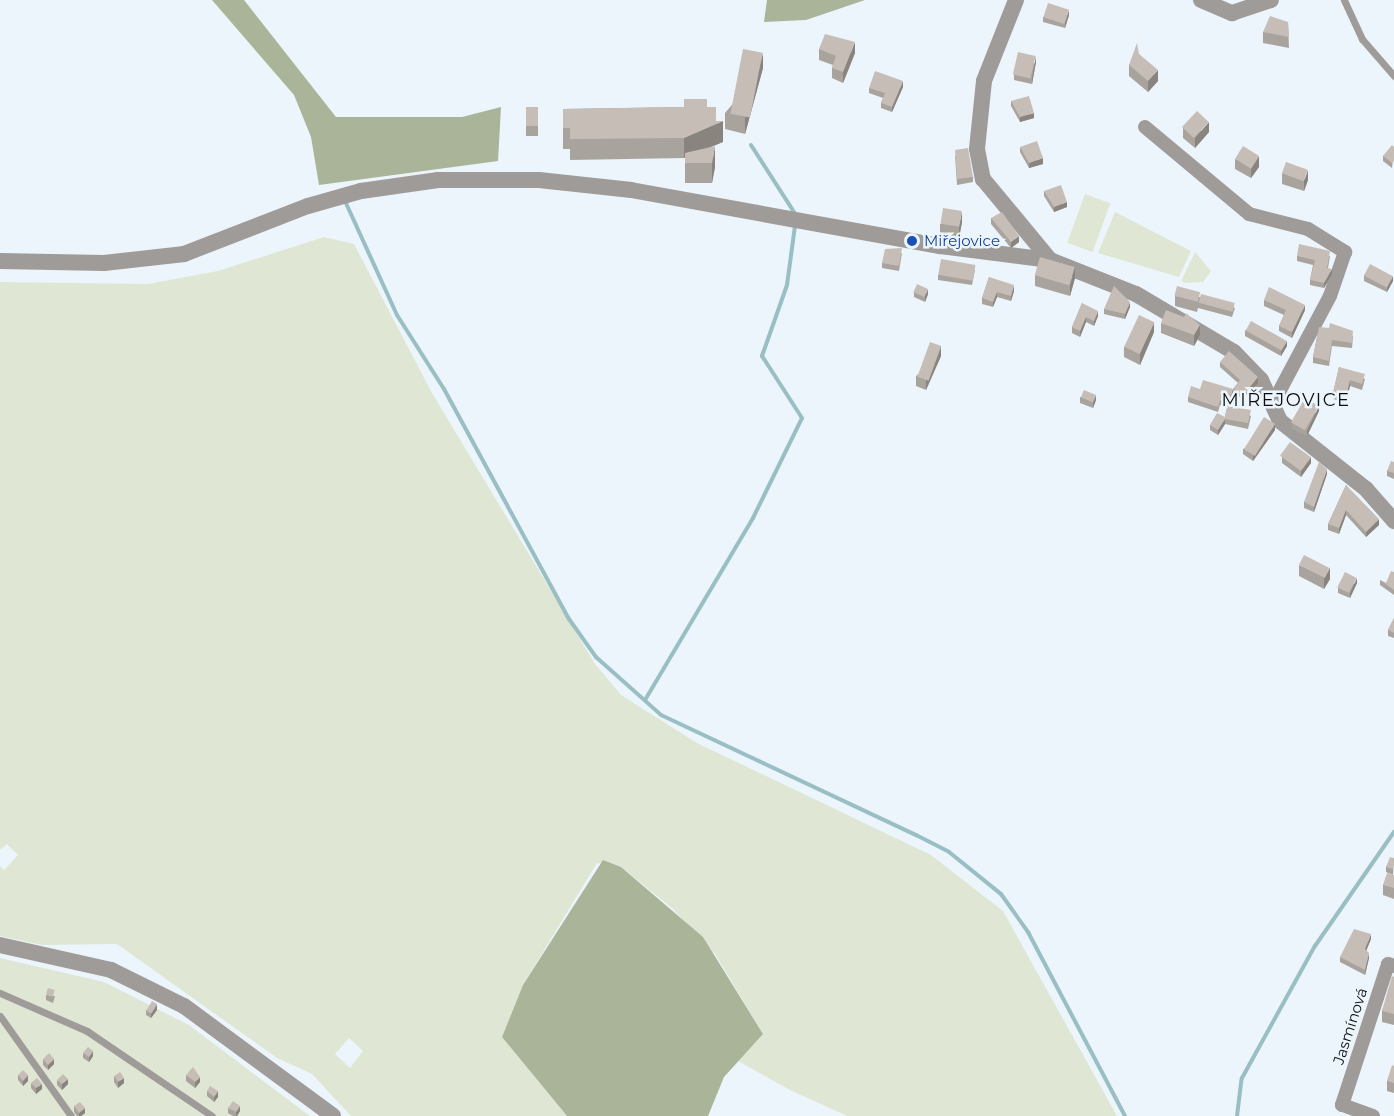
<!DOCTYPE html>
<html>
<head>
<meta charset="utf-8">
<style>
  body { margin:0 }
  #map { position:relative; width:1394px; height:1116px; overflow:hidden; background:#ecf5fc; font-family:Montserrat,sans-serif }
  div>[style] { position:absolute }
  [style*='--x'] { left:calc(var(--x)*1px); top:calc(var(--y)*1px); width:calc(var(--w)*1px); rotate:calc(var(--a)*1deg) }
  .green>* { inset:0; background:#dfe7d4; transform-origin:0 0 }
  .forest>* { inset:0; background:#aab499 }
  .stream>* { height:4px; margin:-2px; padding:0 2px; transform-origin:2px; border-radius:2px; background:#99bec4 }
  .service>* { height:7px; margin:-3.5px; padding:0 3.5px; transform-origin:3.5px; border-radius:3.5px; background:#9f9b99 }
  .minor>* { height:14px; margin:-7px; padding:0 7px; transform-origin:7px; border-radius:7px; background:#9f9b99 }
  .tertiary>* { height:16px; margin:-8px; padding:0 8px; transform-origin:8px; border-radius:8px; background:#9f9b99 }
  .wall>* { inset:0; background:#a9a39d; transform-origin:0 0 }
  .shaded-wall>* { inset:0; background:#8a847f }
  .building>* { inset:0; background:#c5bdb6; transform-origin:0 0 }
  .dots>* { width:16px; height:16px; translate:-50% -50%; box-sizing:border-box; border:3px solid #ecf5fc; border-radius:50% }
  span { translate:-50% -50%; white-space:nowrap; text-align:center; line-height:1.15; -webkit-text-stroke:5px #ecf5fc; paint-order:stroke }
  .transit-label { font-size:15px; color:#164399 }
  .left { translate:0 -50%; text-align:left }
  .street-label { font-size:15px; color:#0b0e10 }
  .quarter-label { font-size:18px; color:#0b0e10; letter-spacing:1.5px }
</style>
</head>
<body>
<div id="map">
  <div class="green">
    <i style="left:1085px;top:194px;width:27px;height:52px;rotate:20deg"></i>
    <i style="clip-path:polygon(1115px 212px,1191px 251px,1179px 277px,1098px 253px)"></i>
    <i style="clip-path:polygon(evenodd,324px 237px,354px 244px,432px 393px,595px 664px,621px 695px,697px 743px,931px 855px,1003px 911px,1117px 1116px,847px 1116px,790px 1090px,738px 1061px,763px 1034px,715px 954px,672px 908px,621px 867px,597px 863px,523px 985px,502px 1037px,567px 1116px,351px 1116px,312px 1074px,277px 1058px,117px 944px,42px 945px,0 936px,0 866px,4px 870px,18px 855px,7px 844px,0 850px,0 282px,148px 284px,218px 271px,324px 237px,349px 1038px,363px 1051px,350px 1068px,335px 1054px,349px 1038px)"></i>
    <i style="clip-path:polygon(1195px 252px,1211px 271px,1203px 282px,1186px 283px,1181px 281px)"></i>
    <i style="clip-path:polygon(0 958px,104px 982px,189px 1025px,310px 1116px,0 1116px)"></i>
  </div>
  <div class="forest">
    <i style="clip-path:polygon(212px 0,244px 0,336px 117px,462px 117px,501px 107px,498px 161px,319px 185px,311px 137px,294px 95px)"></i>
    <i style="clip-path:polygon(767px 0,865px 0,806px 20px,764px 22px)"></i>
    <i style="clip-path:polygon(603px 860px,621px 867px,703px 937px,763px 1034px,724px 1077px,708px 1116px,567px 1116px,502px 1037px,523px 985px)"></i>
  </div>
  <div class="stream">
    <i style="--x:751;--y:145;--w:83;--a:57.3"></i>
    <i style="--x:345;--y:201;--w:125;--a:65.5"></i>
    <i style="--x:397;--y:315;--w:88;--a:57.6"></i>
    <i style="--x:444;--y:389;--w:262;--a:61.5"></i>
    <i style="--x:569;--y:619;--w:47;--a:54.6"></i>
    <i style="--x:596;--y:657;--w:87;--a:41.7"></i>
    <i style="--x:661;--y:715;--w:282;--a:25.2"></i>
    <i style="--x:916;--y:835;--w:37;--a:27"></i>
    <i style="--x:949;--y:852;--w:67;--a:38.9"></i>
    <i style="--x:1001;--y:894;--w:47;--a:54.6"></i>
    <i style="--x:1028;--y:932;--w:208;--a:62.2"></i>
    <i style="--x:645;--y:700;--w:212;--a:-59.3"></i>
    <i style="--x:753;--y:518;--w:111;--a:-63.9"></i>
    <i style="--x:802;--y:418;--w:74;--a:-122.8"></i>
    <i style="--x:762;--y:356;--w:75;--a:-70.6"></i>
    <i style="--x:787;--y:285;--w:60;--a:-82.3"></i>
    <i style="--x:1237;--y:1116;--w:38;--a:-83"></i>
    <i style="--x:1242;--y:1078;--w:151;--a:-61.1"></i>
    <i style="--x:1315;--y:946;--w:139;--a:-55.3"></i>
  </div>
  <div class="service">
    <i style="--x:1344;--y:0;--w:43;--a:65.2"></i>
    <i style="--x:1362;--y:39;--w:49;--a:49.1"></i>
    <i style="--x:0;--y:993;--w:95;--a:23.6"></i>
    <i style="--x:87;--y:1031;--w:151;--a:34.2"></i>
    <i style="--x:0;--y:1016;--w:123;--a:54.6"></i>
  </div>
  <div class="minor">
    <i style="--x:1145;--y:127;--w:136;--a:39.9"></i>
    <i style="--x:1249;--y:214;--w:61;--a:14.3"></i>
    <i style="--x:1308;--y:229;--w:44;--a:31.9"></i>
    <i style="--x:1345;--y:252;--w:46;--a:108.8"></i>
    <i style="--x:1330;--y:296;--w:123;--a:118"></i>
    <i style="--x:1373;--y:1116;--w:33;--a:-160"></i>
    <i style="--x:1342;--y:1105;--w:148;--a:-71.9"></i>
    <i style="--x:1388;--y:964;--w:6;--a:18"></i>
  </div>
  <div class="tertiary">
    <i style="--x:1016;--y:0;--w:87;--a:111.6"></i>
    <i style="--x:984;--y:81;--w:68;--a:95.9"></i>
    <i style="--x:977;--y:149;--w:31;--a:79"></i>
    <i style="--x:983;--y:179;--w:105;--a:50.4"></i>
    <i style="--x:1201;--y:0;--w:34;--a:23"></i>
    <i style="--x:1232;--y:13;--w:41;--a:-18.4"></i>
    <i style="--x:0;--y:261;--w:104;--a:1.1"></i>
    <i style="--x:104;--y:263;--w:81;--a:-6.4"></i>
    <i style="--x:184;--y:254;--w:133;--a:-21.2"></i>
    <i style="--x:308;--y:206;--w:55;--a:-15.8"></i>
    <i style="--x:361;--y:191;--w:78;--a:-8.1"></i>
    <i style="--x:438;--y:180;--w:101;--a:0"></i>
    <i style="--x:539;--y:180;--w:93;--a:6.2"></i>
    <i style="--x:631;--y:190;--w:314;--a:10.3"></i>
    <i style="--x:940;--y:246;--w:111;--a:7.3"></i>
    <i style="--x:1050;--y:260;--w:92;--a:21.6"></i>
    <i style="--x:1136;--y:294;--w:114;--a:30.6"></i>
    <i style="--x:1234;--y:352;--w:39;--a:46"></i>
    <i style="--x:1261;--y:380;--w:45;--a:65.1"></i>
    <i style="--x:1280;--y:421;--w:110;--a:38.3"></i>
    <i style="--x:1366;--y:489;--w:43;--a:48.8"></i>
    <i style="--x:0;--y:945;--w:114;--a:12.7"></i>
    <i style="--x:111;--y:970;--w:81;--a:26.3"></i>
    <i style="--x:184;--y:1006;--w:185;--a:36.4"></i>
  </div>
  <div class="wall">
    <i style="clip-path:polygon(1069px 15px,1065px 28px,1043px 22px,1043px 17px)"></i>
    <i style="clip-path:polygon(1288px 22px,1289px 48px,1263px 43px,1263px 32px)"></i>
    <i style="clip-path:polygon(819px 49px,855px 53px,843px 83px,832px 78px,832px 68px,833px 65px,819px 60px)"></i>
    <i style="clip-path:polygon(1139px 54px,1158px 81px,1148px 92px,1129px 76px,1129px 65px)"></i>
    <i style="clip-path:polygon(1036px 62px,1032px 84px,1014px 80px,1014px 75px)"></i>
    <i style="clip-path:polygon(763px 68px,745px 134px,725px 129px,725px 113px)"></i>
    <i style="clip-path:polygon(903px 87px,892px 112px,881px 108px,881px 103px,883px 98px,869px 93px,869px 88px)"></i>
    <i style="clip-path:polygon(1011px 101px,1034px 118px,1020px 122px,1011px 106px)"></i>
    <i style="left:526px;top:107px;width:12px;height:29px"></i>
    <i style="clip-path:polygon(684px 107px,707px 107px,716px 121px,723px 142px,710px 147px,715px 167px,712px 183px,685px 183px,685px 158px,570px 160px,570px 149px,563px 149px,563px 109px)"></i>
    <i style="clip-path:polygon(1183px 128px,1209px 132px,1195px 148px,1183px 138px)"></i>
    <i style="clip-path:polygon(1020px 147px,1043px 164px,1029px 168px,1020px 152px)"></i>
    <i style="clip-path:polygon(1394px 147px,1392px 168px,1383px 161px,1383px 156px)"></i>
    <i style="clip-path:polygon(955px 155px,973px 177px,973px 182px,957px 185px)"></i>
    <i style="clip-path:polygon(1235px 159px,1259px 167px,1251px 178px,1235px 169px)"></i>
    <i style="clip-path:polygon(1282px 173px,1308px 180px,1304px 191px,1282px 184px)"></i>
    <i style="clip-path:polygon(1044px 191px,1067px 207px,1054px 212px,1044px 196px)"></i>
    <i style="clip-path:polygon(991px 218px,1019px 242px,1011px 248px,991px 224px)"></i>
    <i style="clip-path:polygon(962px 222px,959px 238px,940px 235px,940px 224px)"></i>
    <i style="clip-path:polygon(902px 253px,899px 271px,882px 268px,882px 263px)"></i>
    <i style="clip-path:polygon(1297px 256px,1330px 256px,1328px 268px,1332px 274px,1324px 288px,1310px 285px,1310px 280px,1313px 265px,1297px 261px)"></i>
    <i style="clip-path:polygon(975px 270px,972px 285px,938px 280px,938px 275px)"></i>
    <i style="clip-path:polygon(1035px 275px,1075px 278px,1070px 296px,1035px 286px)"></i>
    <i style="clip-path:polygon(1364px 275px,1393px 281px,1387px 292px,1364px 281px)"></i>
    <i style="clip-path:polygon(989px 277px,1014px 291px,1011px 301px,997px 297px,993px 307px,982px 304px,982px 298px)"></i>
    <i style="clip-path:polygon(914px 292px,928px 294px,925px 302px,914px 297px)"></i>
    <i style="clip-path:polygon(1175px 296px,1200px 297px,1235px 308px,1232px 317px,1198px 308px,1197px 312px,1175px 306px)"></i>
    <i style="clip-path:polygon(1264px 300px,1305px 310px,1292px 338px,1279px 331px,1279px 326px,1284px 315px,1264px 306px)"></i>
    <i style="clip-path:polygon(1082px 303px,1098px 316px,1094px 326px,1086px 322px,1080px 337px,1072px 333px,1072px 327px)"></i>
    <i style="clip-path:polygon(1130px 307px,1125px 319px,1104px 314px,1104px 309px)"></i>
    <i style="clip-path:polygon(1161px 323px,1200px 335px,1194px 346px,1161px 333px)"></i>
    <i style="clip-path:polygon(1319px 327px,1353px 336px,1352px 348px,1332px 346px,1329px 366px,1313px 363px,1313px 357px)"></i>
    <i style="clip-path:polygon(1245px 330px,1287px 346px,1281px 356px,1245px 336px)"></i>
    <i style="clip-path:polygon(1154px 332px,1140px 365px,1124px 357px,1124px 347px)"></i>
    <i style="clip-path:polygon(941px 356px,926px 390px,916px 386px,916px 376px)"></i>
    <i style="clip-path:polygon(1220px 362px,1258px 383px,1245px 398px,1233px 395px,1233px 389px,1238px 383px,1220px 367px)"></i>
    <i style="clip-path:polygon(1339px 367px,1365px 379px,1362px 390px,1350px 386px,1346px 402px,1333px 399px,1333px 393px)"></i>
    <i style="clip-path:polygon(1200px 389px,1233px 395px,1229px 407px,1251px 416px,1248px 429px,1225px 424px,1218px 435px,1210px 430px,1210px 425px,1225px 417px,1227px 407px,1220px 405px,1218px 412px,1188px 402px,1188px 397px)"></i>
    <i style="clip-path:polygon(1080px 397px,1096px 400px,1093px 408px,1080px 403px)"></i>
    <i style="clip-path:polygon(1319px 411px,1307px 436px,1292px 429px,1292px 423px)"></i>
    <i style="clip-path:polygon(1275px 430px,1253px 461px,1243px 454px,1243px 449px)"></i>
    <i style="clip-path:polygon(1282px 457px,1311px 463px,1301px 477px,1282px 463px)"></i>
    <i style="clip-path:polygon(1394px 462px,1394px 479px,1387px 476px,1387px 471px)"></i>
    <i style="clip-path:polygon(1327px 474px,1314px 512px,1304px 508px,1304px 502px)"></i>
    <i style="clip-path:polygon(1346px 485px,1379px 525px,1366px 537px,1346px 515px,1339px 534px,1328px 530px,1328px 524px)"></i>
    <i style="clip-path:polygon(1299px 565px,1330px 579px,1324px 589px,1299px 576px)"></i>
    <i style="clip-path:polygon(1394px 572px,1394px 595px,1380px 585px,1380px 580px,1386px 583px)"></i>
    <i style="clip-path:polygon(1357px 583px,1350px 598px,1338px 593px,1338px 588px)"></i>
    <i style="clip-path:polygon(1394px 618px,1394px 638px,1388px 636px,1388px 630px)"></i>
    <i style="clip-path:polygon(1394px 858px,1393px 875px,1386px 872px,1386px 867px)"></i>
    <i style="clip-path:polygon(1394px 875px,1394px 899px,1383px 895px,1383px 885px)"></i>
    <i style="clip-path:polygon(1371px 939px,1366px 950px,1369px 958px,1365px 975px,1340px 962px,1340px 957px)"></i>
    <i style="clip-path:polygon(1394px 977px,1394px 1025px,1382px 1022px,1382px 1011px)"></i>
    <i style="clip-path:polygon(46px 995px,55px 996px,53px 1003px,46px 1000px)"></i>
    <i style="clip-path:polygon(146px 1010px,157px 1010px,151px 1018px,146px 1015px)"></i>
    <i style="clip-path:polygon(83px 1053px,93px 1056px,89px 1062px,83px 1058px)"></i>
    <i style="clip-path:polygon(43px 1059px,54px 1064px,48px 1070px,43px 1065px)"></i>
    <i style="clip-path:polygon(1394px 1066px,1394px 1093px,1387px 1091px,1387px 1081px)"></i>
    <i style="clip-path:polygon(18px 1075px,28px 1081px,23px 1086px,18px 1080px)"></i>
    <i style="clip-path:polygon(186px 1075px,200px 1082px,195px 1088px,186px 1081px)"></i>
    <i style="clip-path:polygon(114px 1076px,124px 1083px,118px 1088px,114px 1082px)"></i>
    <i style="clip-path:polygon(57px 1080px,68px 1084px,62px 1090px,57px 1085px)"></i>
    <i style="clip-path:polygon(31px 1083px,42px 1089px,36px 1094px,31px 1088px)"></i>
    <i style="clip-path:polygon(207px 1091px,218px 1097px,214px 1102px,207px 1096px)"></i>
    <i style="clip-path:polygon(74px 1106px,85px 1113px,81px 1116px,77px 1116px,74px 1112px)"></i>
    <i style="clip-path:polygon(228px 1108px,240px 1111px,237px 1116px,233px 1116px,228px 1113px)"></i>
  </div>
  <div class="shaded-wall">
    <i style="clip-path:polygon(1069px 10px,1069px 15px,1065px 28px,1065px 23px)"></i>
    <i style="clip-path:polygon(855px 42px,855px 53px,843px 83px,843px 72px)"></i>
    <i style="clip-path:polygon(763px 53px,763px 68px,745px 134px,745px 119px)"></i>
    <i style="clip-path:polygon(1036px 56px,1036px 62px,1032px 84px,1032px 79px)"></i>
    <i style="clip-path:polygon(1158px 70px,1158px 81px,1148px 92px,1148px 81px)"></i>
    <i style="clip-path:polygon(903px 81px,903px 87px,892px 112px,892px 107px)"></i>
    <i style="clip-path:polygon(1034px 113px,1034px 118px,1020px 122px,1020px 117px)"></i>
    <i style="clip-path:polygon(723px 121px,723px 142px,684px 158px,684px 138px)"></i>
    <i style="clip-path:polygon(1209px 122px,1209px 132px,1195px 148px,1195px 138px)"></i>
    <i style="clip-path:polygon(715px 146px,715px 167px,712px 183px,712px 163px)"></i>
    <i style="clip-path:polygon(1259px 156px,1259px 167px,1251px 178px,1251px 168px)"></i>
    <i style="clip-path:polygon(1043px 158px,1043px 164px,1029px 168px,1029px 163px)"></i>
    <i style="clip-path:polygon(1308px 170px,1308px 180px,1304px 191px,1304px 181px)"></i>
    <i style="clip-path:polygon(1067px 202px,1067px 207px,1054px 212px,1054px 207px)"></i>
    <i style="clip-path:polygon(962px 211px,962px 222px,959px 238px,959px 227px)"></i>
    <i style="clip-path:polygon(1019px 236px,1019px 242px,1011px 248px,1011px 242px)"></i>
    <i style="clip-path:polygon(1075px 267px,1075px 278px,1070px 296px,1070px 285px)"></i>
    <i style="clip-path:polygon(1332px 269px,1332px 274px,1324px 288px,1324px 283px)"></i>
    <i style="clip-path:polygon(1393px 276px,1393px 281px,1387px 292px,1387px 287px)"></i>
    <i style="clip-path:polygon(1014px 285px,1014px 291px,1011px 301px,1011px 296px)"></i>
    <i style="clip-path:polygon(928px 289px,928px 294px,925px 302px,925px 296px)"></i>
    <i style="clip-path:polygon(997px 292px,997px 297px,993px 307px,993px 302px)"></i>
    <i style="clip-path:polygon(1130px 302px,1130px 307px,1125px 319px,1125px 314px)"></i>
    <i style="clip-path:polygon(1305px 305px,1305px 310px,1292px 338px,1292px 332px)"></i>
    <i style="clip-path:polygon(1098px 311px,1098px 316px,1094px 326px,1094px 321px)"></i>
    <i style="clip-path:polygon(1086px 317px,1086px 322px,1080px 337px,1080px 331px)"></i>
    <i style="clip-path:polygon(1154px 322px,1154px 332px,1140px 365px,1140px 354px)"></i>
    <i style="clip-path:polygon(1200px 325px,1200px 335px,1194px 346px,1194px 335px)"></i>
    <i style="clip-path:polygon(1287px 341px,1287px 346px,1281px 356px,1281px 351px)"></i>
    <i style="clip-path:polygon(941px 346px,941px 356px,926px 390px,926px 380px)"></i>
    <i style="clip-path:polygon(1258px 377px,1258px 383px,1245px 398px,1245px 393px)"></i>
    <i style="clip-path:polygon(1350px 380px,1350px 386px,1346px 402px,1346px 397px)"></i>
    <i style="clip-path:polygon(1233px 389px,1233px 395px,1228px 408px,1228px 402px)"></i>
    <i style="clip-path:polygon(1096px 395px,1096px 400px,1093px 408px,1093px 402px)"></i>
    <i style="clip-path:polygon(1319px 406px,1319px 411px,1307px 436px,1307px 431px)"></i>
    <i style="clip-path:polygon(1225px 419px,1225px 424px,1218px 435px,1218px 430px)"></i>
    <i style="clip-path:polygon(1275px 424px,1275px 430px,1253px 461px,1253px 456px)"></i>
    <i style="clip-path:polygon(1311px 457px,1311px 463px,1301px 477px,1301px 471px)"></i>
    <i style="clip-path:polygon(1327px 469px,1327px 474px,1314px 512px,1314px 507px)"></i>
    <i style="clip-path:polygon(1346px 510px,1346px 515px,1339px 534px,1339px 528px)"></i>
    <i style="clip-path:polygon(1379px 519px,1379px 525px,1366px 537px,1366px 532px)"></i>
    <i style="clip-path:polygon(1330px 568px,1330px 579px,1324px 589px,1324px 578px)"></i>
    <i style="clip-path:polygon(1357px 578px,1357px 583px,1350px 598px,1350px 593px)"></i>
    <i style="clip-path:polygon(1371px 934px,1371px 939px,1365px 954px,1365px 949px)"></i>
    <i style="clip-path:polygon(1369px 953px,1369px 958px,1365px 975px,1365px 970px)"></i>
    <i style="clip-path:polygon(157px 1004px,157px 1010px,151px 1018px,151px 1013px)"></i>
    <i style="clip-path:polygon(93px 1051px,93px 1056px,89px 1062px,89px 1057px)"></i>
    <i style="clip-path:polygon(54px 1059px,54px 1064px,48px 1070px,48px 1065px)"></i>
    <i style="clip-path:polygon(28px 1075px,28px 1081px,23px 1086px,23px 1081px)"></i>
    <i style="clip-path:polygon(200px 1077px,200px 1082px,195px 1088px,195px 1082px)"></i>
    <i style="clip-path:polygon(124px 1078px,124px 1083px,118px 1088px,118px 1082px)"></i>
    <i style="clip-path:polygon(68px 1079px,68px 1084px,62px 1090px,62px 1084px)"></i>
    <i style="clip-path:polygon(42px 1084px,42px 1089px,36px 1094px,36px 1088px)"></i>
    <i style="clip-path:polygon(218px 1091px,218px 1097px,214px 1102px,214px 1097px)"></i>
    <i style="clip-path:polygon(240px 1106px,240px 1111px,237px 1116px,236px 1116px,236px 1112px)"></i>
    <i style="clip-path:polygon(85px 1108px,85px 1113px,81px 1116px,79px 1116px,79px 1113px)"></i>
  </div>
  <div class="building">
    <i style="left:1048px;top:3px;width:22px;height:15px;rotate:18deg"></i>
    <i style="clip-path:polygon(1270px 16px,1288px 22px,1289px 37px,1263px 32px)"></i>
    <i style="clip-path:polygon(825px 34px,855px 42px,843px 72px,832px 68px,836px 56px,819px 49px)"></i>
    <i style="clip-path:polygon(1137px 43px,1139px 54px,1158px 70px,1148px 81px,1129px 65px)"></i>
    <i style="left:743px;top:49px;width:20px;height:66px;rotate:11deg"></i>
    <i style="left:1018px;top:52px;width:18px;height:23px;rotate:13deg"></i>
    <i style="clip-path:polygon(875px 71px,903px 81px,892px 107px,881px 103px,885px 93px,869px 88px)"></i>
    <i style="clip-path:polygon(1029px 96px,1034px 113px,1020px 117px,1011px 101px)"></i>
    <i style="clip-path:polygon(684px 99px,707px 99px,707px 107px,716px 107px,716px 121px,723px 121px,684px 138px,570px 139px,570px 128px,563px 128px,563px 109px,684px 107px)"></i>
    <i style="left:526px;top:107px;width:12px;height:19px"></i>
    <i style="left:1197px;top:111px;width:16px;height:22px;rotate:43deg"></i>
    <i style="clip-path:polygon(1037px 141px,1043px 158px,1029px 163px,1020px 147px)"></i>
    <i style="clip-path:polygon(1392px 145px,1394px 147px,1394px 161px,1392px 163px,1383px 156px)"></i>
    <i style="clip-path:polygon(715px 146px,712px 163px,685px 163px,685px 153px)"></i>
    <i style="left:1243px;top:146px;width:19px;height:15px;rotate:32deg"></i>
    <i style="clip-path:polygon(968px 148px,973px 177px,957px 179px,955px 150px)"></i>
    <i style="left:1286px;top:162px;width:23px;height:12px;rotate:20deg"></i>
    <i style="clip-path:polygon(1061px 185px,1067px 202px,1054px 207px,1044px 191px)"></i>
    <i style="left:943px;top:208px;width:19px;height:16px;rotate:9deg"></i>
    <i style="clip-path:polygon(1002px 212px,1019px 236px,1011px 242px,991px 218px)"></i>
    <i style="clip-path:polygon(1299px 244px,1330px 251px,1327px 268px,1332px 269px,1324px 283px,1310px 280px,1315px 260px,1297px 256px)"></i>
    <i style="clip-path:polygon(902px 248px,899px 266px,882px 263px,885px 249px)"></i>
    <i style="left:1040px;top:257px;width:36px;height:19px;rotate:16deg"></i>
    <i style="left:941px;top:259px;width:35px;height:16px;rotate:10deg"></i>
    <i style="left:1370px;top:264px;width:26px;height:13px;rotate:28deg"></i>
    <i style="clip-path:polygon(989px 277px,1014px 285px,1011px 296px,997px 292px,993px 302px,982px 298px)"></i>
    <i style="left:917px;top:284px;width:12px;height:9px;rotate:24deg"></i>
    <i style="clip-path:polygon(1114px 286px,1130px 302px,1125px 314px,1104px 309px)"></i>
    <i style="left:1177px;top:286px;width:24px;height:10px;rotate:15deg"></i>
    <i style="clip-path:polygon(1269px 287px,1305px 305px,1292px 332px,1279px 326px,1286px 310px,1264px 300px)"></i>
    <i style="left:1201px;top:294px;width:35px;height:9px;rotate:15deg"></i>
    <i style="clip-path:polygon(1082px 303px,1098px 311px,1094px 321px,1086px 317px,1080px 331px,1072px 327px)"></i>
    <i style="clip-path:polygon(1166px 310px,1184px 317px,1186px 313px,1200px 325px,1194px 335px,1161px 323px)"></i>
    <i style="left:1139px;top:315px;width:17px;height:35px;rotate:25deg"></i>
    <i style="left:1251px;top:321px;width:41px;height:11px;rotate:29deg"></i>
    <i style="clip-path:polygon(1330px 323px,1353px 331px,1352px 343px,1332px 340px,1329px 361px,1313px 357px,1319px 327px,1329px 328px)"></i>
    <i style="left:930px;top:342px;width:12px;height:37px;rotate:20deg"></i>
    <i style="clip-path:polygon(1229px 351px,1258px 377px,1245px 393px,1233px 389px,1240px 380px,1220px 362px)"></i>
    <i style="clip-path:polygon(1339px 367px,1365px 374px,1362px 384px,1350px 380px,1346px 397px,1333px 393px)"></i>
    <i style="clip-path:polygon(1203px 380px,1233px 389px,1228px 402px,1220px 400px,1218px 407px,1188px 397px,1191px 386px,1200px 389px)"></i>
    <i style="left:1084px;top:390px;width:13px;height:8px;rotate:23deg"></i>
    <i style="left:1305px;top:398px;width:16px;height:28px;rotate:30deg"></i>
    <i style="clip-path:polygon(1227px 406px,1251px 410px,1248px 423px,1225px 419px,1218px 430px,1210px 425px,1217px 413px,1225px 417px)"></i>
    <i style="left:1264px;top:417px;width:13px;height:38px;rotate:32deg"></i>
    <i style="left:1290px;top:442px;width:26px;height:17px;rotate:36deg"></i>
    <i style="clip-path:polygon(1391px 461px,1394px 462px,1394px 473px,1387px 471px)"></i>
    <i style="clip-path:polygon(1319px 462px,1327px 469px,1314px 507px,1304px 502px)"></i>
    <i style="clip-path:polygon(1346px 485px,1379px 519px,1366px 532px,1346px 510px,1339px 528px,1328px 524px)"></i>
    <i style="left:1304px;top:555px;width:29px;height:11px;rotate:27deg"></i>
    <i style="clip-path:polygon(1391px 571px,1394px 572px,1394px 590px,1380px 580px,1386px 583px)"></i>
    <i style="left:1345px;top:572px;width:13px;height:17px;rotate:27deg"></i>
    <i style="clip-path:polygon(1394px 618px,1394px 633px,1388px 630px)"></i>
    <i style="clip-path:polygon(1390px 857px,1394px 858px,1393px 869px,1386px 867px)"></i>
    <i style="clip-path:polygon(1387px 873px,1394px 875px,1394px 888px,1383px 885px)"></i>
    <i style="clip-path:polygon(1354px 929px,1371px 934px,1365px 949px,1369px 953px,1365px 970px,1340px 957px)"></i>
    <i style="clip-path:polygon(1392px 976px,1394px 977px,1394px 1014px,1382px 1011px)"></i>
    <i style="left:48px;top:988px;width:7px;height:7px;rotate:16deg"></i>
    <i style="left:152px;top:1001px;width:6px;height:11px;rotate:31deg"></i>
    <i style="clip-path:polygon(88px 1047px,93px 1051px,89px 1057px,83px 1053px)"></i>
    <i style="clip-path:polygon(49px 1053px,54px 1059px,48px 1065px,43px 1059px)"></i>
    <i style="clip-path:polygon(1392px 1065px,1394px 1066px,1394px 1083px,1387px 1081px)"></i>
    <i style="clip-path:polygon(193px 1067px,200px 1077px,195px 1082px,186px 1075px)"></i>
    <i style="clip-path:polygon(23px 1070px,28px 1075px,23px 1081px,18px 1075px)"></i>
    <i style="left:120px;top:1072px;width:7px;height:7px;rotate:56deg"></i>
    <i style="clip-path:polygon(63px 1074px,68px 1079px,62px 1084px,57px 1080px)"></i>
    <i style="clip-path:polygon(37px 1078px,42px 1084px,36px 1088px,31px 1083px)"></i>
    <i style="clip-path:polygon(210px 1086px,218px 1091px,214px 1097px,207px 1091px)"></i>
    <i style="clip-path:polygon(233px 1101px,240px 1106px,236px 1112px,228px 1108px)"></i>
    <i style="clip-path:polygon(80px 1102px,85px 1108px,79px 1113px,74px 1106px)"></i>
  </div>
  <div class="dots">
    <i style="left:912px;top:241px;background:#1a4fb4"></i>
  </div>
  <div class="transit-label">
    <span class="left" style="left:924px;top:241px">Miřejovice</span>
  </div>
  <div class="street-label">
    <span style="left:1350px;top:1026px;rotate:-72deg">Jasmínová</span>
  </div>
  <div class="quarter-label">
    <span style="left:1286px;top:400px">MIŘEJOVICE</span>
  </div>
</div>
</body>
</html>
